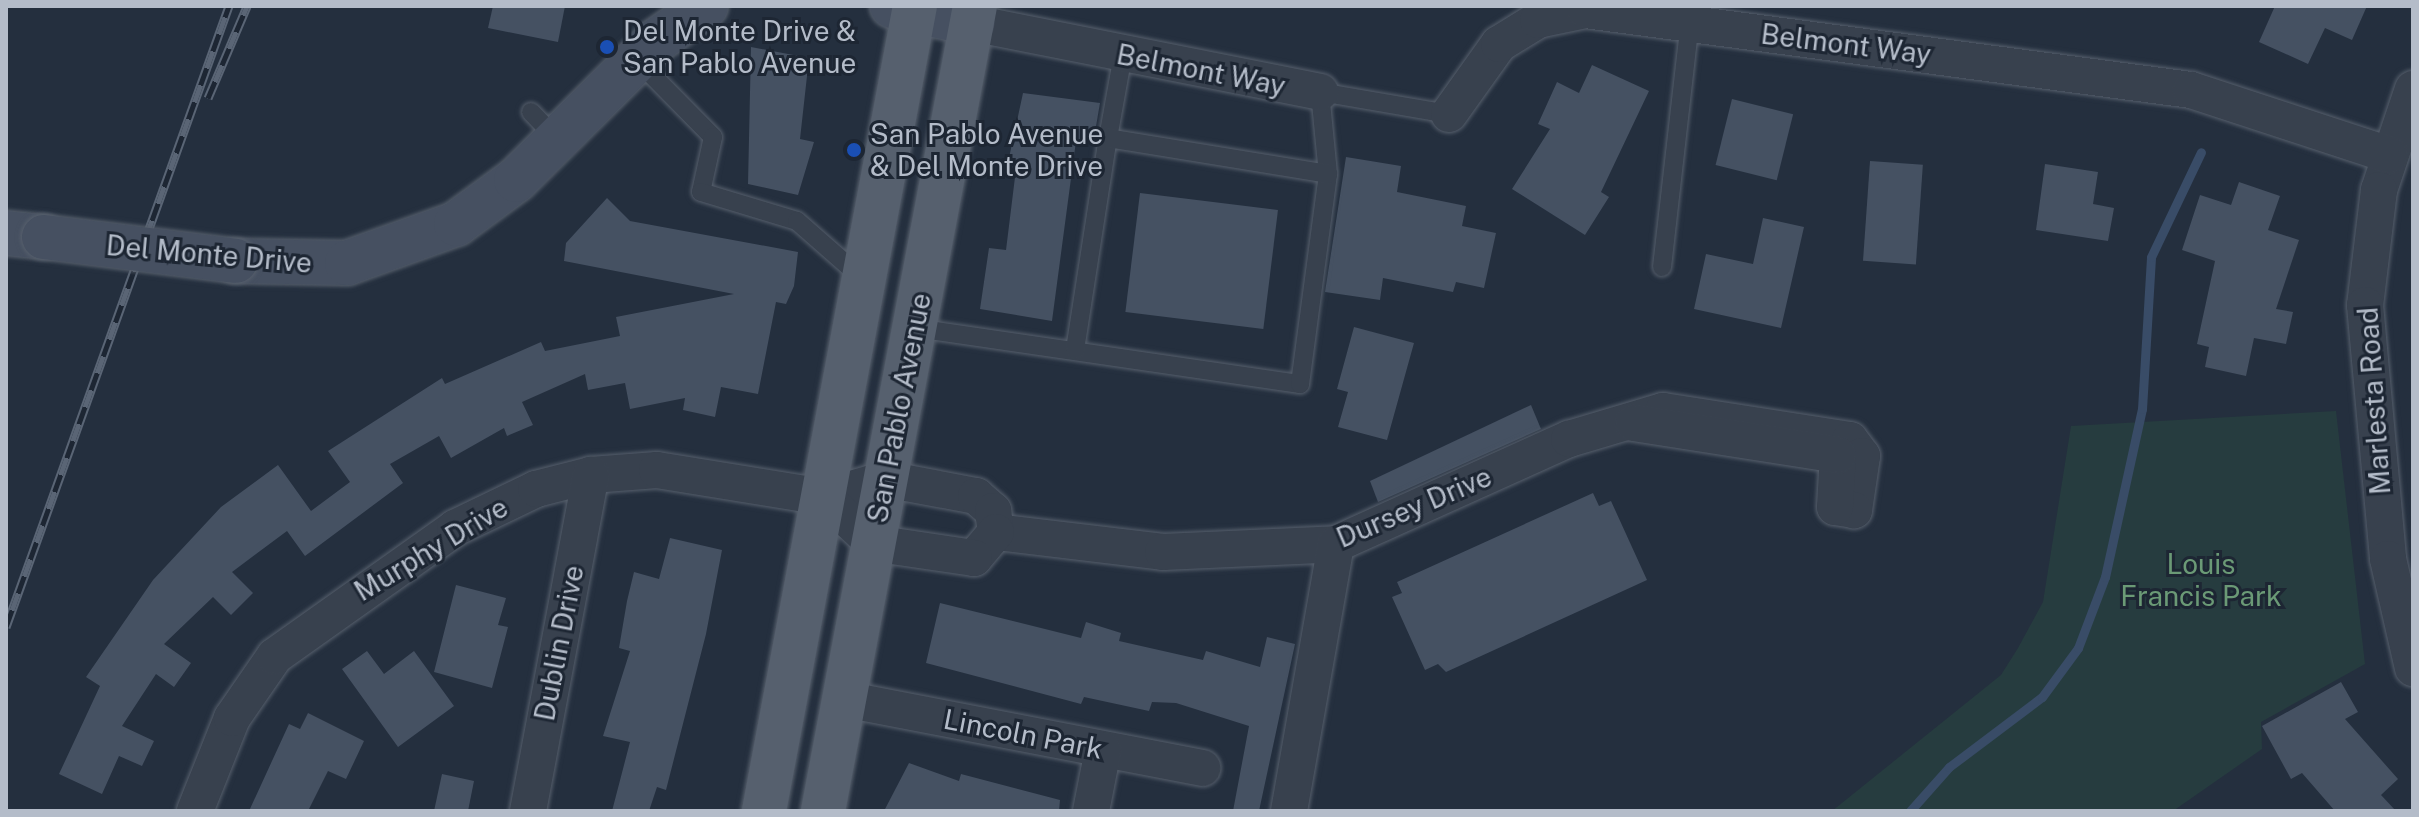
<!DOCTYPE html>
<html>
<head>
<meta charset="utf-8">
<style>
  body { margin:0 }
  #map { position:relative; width:2419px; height:817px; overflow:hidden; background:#242f3e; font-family:"Public Sans",sans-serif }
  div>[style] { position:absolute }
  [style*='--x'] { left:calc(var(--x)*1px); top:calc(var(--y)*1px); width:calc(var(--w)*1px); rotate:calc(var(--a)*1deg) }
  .green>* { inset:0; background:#263c3f }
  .stream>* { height:9px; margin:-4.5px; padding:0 4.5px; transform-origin:4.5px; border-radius:4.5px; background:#394c67 }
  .building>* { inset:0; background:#455162; transform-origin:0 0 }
  .roads { filter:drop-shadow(0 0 2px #565f6c) drop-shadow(0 0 2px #565f6c) }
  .lane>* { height:18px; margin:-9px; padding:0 9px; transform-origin:9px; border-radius:9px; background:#38414e }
  .street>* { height:36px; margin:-18px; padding:0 18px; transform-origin:18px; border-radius:18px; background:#38414e }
  .secondary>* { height:44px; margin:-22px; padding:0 22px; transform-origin:22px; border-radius:22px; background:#465061 }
  .primary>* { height:44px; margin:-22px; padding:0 22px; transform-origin:22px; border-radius:22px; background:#56606e }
  .rail>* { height:9px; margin-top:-4.5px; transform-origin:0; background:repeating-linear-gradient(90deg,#1d2633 0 18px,#5a6575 0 36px); box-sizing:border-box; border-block:2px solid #5a6575 }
  .bridges { filter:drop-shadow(0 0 2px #565f6c) drop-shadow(0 0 2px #565f6c) }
  .secondary-bridge>* { height:44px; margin:-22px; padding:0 22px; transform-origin:22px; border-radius:22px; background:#465061 }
  .dots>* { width:22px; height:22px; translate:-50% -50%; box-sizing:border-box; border:4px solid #1d2633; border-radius:50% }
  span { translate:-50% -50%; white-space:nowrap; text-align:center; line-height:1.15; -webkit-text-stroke:6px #1d2633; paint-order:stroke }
  .poi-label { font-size:28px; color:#b4bcc9 }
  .left { translate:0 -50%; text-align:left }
  .street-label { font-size:28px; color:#b4bcc9 }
  .park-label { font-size:28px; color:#6b9a76 }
  .frame { position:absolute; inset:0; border:8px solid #b4bcc9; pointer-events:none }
</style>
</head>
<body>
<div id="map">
  <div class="green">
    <i style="clip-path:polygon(2336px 411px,2365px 664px,2261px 722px,2262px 749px,2173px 811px,1832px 811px,2001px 675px,2018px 648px,2043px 602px,2071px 426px)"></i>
  </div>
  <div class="stream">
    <i style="--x:1910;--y:811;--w:59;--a:-48.4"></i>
    <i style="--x:1949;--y:767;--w:116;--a:-37"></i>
    <i style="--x:2042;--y:697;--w:61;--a:-53.7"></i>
    <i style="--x:2078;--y:648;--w:76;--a:-69.2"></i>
    <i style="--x:2105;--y:577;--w:172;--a:-77.6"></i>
    <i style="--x:2142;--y:409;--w:152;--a:-86.6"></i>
    <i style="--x:2151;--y:257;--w:116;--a:-64.5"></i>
  </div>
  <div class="building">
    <i style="clip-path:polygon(493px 6px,565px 6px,558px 42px,488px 28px)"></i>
    <i style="clip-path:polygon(2275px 6px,2367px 6px,2352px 40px,2325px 28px,2308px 64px,2259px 42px)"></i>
    <i style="clip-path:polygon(751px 47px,809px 58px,800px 139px,814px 142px,798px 195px,748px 184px)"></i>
    <i style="clip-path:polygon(1592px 65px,1649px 91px,1601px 192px,1609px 197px,1585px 235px,1512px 189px,1550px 129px,1538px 124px,1557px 82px,1579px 93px)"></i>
    <i style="clip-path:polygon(1023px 93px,1100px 103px,1093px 144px,1076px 141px,1052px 321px,980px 309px,989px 248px,1006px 250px,1016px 169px,1007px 167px)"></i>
    <i style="left:1732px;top:99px;width:63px;height:68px;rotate:14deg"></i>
    <i style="clip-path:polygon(1346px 157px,1401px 166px,1397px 192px,1466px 206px,1462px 226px,1496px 233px,1484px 288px,1456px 282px,1453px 292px,1383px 278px,1380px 300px,1325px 292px)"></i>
    <i style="left:1870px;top:161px;width:53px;height:100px;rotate:4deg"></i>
    <i style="clip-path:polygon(2045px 164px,2098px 172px,2093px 204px,2114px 208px,2108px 241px,2036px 230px)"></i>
    <i style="clip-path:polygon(2239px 182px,2280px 196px,2268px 230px,2299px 240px,2276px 309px,2293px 312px,2286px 344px,2254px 338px,2246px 376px,2205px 367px,2209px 347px,2197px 344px,2215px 261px,2182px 250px,2200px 195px,2231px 205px)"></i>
    <i style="left:1140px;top:193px;width:139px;height:120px;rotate:7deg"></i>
    <i style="clip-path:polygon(607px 198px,630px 221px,798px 252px,794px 286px,786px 304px,776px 302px,758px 394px,721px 387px,715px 417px,683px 410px,685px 398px,630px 409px,625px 383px,588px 390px,585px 374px,522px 402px,533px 425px,507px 436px,504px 428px,451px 458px,439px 436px,390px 464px,403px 483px,305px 556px,287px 531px,232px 572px,253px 593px,231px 615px,213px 597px,164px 644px,191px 663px,174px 687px,156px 674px,122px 726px,154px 741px,142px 766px,119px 756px,102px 794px,59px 774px,100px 686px,86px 677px,153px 580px,221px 507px,278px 465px,311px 511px,350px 482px,328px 451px,442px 378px,445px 384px,541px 342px,545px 351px,620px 336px,616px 317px,734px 294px,564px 261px,566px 243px)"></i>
    <i style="clip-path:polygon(1763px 218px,1804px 227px,1781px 328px,1694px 309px,1706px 254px,1753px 264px)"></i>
    <i style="clip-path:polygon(1354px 327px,1414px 343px,1387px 440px,1338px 427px,1348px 392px,1337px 389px)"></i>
    <i style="clip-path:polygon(1531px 405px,1541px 429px,1378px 502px,1370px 481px)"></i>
    <i style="clip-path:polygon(1593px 493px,1599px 506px,1611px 501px,1647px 580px,1446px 672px,1438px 664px,1425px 670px,1392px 597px,1402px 593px,1397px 582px)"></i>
    <i style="clip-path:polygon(670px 538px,722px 550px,706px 634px,666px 790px,657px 787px,649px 811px,612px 811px,630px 742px,603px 736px,630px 651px,619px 648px,627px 601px,634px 572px,659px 579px)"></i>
    <i style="clip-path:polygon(456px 585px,506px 598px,498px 625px,508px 627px,492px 688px,434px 672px)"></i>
    <i style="clip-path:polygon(940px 603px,1081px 638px,1086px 622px,1121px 633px,1119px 641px,1203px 660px,1206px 651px,1260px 667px,1267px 637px,1295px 644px,1259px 811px,1233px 811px,1249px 726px,1176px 703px,1152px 702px,1149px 711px,1084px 697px,1081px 704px,926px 663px)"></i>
    <i style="clip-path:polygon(367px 651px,384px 674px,414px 651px,454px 706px,398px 747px,342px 669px)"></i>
    <i style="clip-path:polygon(2341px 682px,2358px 712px,2345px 719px,2398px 779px,2381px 795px,2396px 811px,2335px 811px,2302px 773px,2291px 779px,2262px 726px)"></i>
    <i style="clip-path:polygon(308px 713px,364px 741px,346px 779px,328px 771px,308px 811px,249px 811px,289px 724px,300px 729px)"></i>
    <i style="clip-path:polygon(909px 763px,959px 781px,961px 774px,1060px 800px,1059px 811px,884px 811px)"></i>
    <i style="clip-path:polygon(442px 774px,474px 781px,468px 811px,434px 811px)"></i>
  </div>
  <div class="roads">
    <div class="lane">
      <i style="--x:637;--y:60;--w:108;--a:45.4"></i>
      <i style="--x:713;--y:137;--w:56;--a:102.3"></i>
      <i style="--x:701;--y:192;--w:100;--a:16.8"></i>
      <i style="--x:797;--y:221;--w:88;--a:41.3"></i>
      <i style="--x:531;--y:112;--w:39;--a:46"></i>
      <i style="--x:1108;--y:138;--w:84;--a:-79.8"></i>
      <i style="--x:1662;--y:267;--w:246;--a:-83.5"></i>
      <i style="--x:915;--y:328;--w:389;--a:8.3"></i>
      <i style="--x:1300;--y:384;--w:212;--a:-82.4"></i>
      <i style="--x:1328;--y:174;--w:82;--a:-95.6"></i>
      <i style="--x:1320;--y:92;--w:131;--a:9.7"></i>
      <i style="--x:1075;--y:350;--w:215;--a:-81.2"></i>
      <i style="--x:1108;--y:138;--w:223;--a:9.3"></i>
    </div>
    <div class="street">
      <i style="--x:972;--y:23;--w:355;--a:11.2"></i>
      <i style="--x:2413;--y:89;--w:107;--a:108.6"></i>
      <i style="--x:2379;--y:190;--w:116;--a:96.9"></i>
      <i style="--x:2365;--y:305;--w:255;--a:84.8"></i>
      <i style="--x:2388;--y:559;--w:112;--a:77.1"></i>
      <i style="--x:1449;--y:114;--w:86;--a:-54.5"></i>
      <i style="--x:1499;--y:44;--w:46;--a:-31.6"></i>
      <i style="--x:1538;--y:20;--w:48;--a:-12"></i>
      <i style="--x:1585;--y:10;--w:611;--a:7.52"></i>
      <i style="--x:2191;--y:90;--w:209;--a:18.1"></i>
      <i style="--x:996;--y:532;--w:168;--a:6.8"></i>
      <i style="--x:1163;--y:552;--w:173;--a:-2.6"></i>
      <i style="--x:1336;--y:544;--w:256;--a:-24.3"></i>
      <i style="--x:1569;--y:439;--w:98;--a:-16.6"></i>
      <i style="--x:1663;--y:411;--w:189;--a:8.8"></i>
      <i style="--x:1850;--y:440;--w:20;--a:53"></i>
      <i style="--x:1862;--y:456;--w:55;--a:98.4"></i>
      <i style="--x:1854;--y:510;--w:19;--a:-171"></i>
      <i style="--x:1835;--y:507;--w:52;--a:-86.7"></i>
      <i style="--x:1838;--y:455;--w:207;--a:-171.1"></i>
      <i style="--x:844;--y:699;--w:365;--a:10.9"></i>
      <i style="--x:195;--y:811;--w:100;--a:-68.3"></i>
      <i style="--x:232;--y:718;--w:75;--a:-55.3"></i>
      <i style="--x:275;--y:656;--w:221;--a:-35.4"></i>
      <i style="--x:455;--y:528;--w:90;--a:-25.7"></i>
      <i style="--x:536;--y:489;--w:57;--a:-14.3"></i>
      <i style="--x:591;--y:475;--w:66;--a:-4.3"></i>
      <i style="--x:657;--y:470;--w:169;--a:9.2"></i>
      <i style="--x:824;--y:497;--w:64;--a:-16.4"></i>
      <i style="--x:885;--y:479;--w:93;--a:10.6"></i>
      <i style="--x:976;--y:496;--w:23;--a:41"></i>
      <i style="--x:993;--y:511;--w:21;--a:82"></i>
      <i style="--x:996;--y:532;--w:34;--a:130"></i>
      <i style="--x:974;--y:558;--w:102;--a:-171.6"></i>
      <i style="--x:873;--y:543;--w:67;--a:-136.8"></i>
      <i style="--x:528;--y:811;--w:342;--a:-79.4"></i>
      <i style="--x:1091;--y:811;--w:62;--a:-78.9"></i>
      <i style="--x:1289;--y:811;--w:271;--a:-80"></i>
    </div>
    <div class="secondary">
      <i style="--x:892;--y:6;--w:82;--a:12"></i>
      <i style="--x:6;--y:233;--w:38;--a:6"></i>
      <i style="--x:236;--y:261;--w:111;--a:1"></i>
      <i style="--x:347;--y:263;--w:116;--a:-19.7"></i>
      <i style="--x:456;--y:224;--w:74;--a:-36.3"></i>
      <i style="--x:516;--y:180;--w:197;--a:-44.8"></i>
      <i style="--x:656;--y:41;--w:61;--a:-35"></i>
    </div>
    <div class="primary">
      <i style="--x:764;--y:811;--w:819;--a:-79.38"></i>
      <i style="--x:823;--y:811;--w:819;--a:-79.31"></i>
    </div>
  </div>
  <div class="rail">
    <i style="--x:208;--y:98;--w:100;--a:-67"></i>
    <i style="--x:6;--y:627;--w:660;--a:-70.25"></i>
  </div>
  <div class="bridges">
    <div class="secondary-bridge">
      <i style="--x:44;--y:237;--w:193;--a:7.1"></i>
    </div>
  </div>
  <div class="dots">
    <i style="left:607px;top:47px;background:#1a4fb4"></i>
    <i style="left:854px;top:150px;background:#1a4fb4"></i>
  </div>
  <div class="poi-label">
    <span class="left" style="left:623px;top:47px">Del Monte Drive &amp;<br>San Pablo Avenue</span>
    <span class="left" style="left:870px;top:150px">San Pablo Avenue<br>&amp; Del Monte Drive</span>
  </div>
  <div class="street-label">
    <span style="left:1846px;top:44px;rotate:7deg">Belmont Way</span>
    <span style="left:1201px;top:70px;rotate:11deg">Belmont Way</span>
    <span style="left:209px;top:254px;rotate:5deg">Del Monte Drive</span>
    <span style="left:2374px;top:401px;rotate:-94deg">Marlesta Road</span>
    <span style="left:899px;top:408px;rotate:-79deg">San Pablo Avenue</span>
    <span style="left:1414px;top:507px;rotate:-23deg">Dursey Drive</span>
    <span style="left:431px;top:549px;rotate:-31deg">Murphy Drive</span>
    <span style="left:559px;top:643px;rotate:-79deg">Dublin Drive</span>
    <span style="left:1023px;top:734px;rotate:11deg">Lincoln Park</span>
  </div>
  <div class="park-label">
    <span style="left:2201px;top:580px">Louis<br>Francis Park</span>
  </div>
  <div class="frame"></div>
</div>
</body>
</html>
